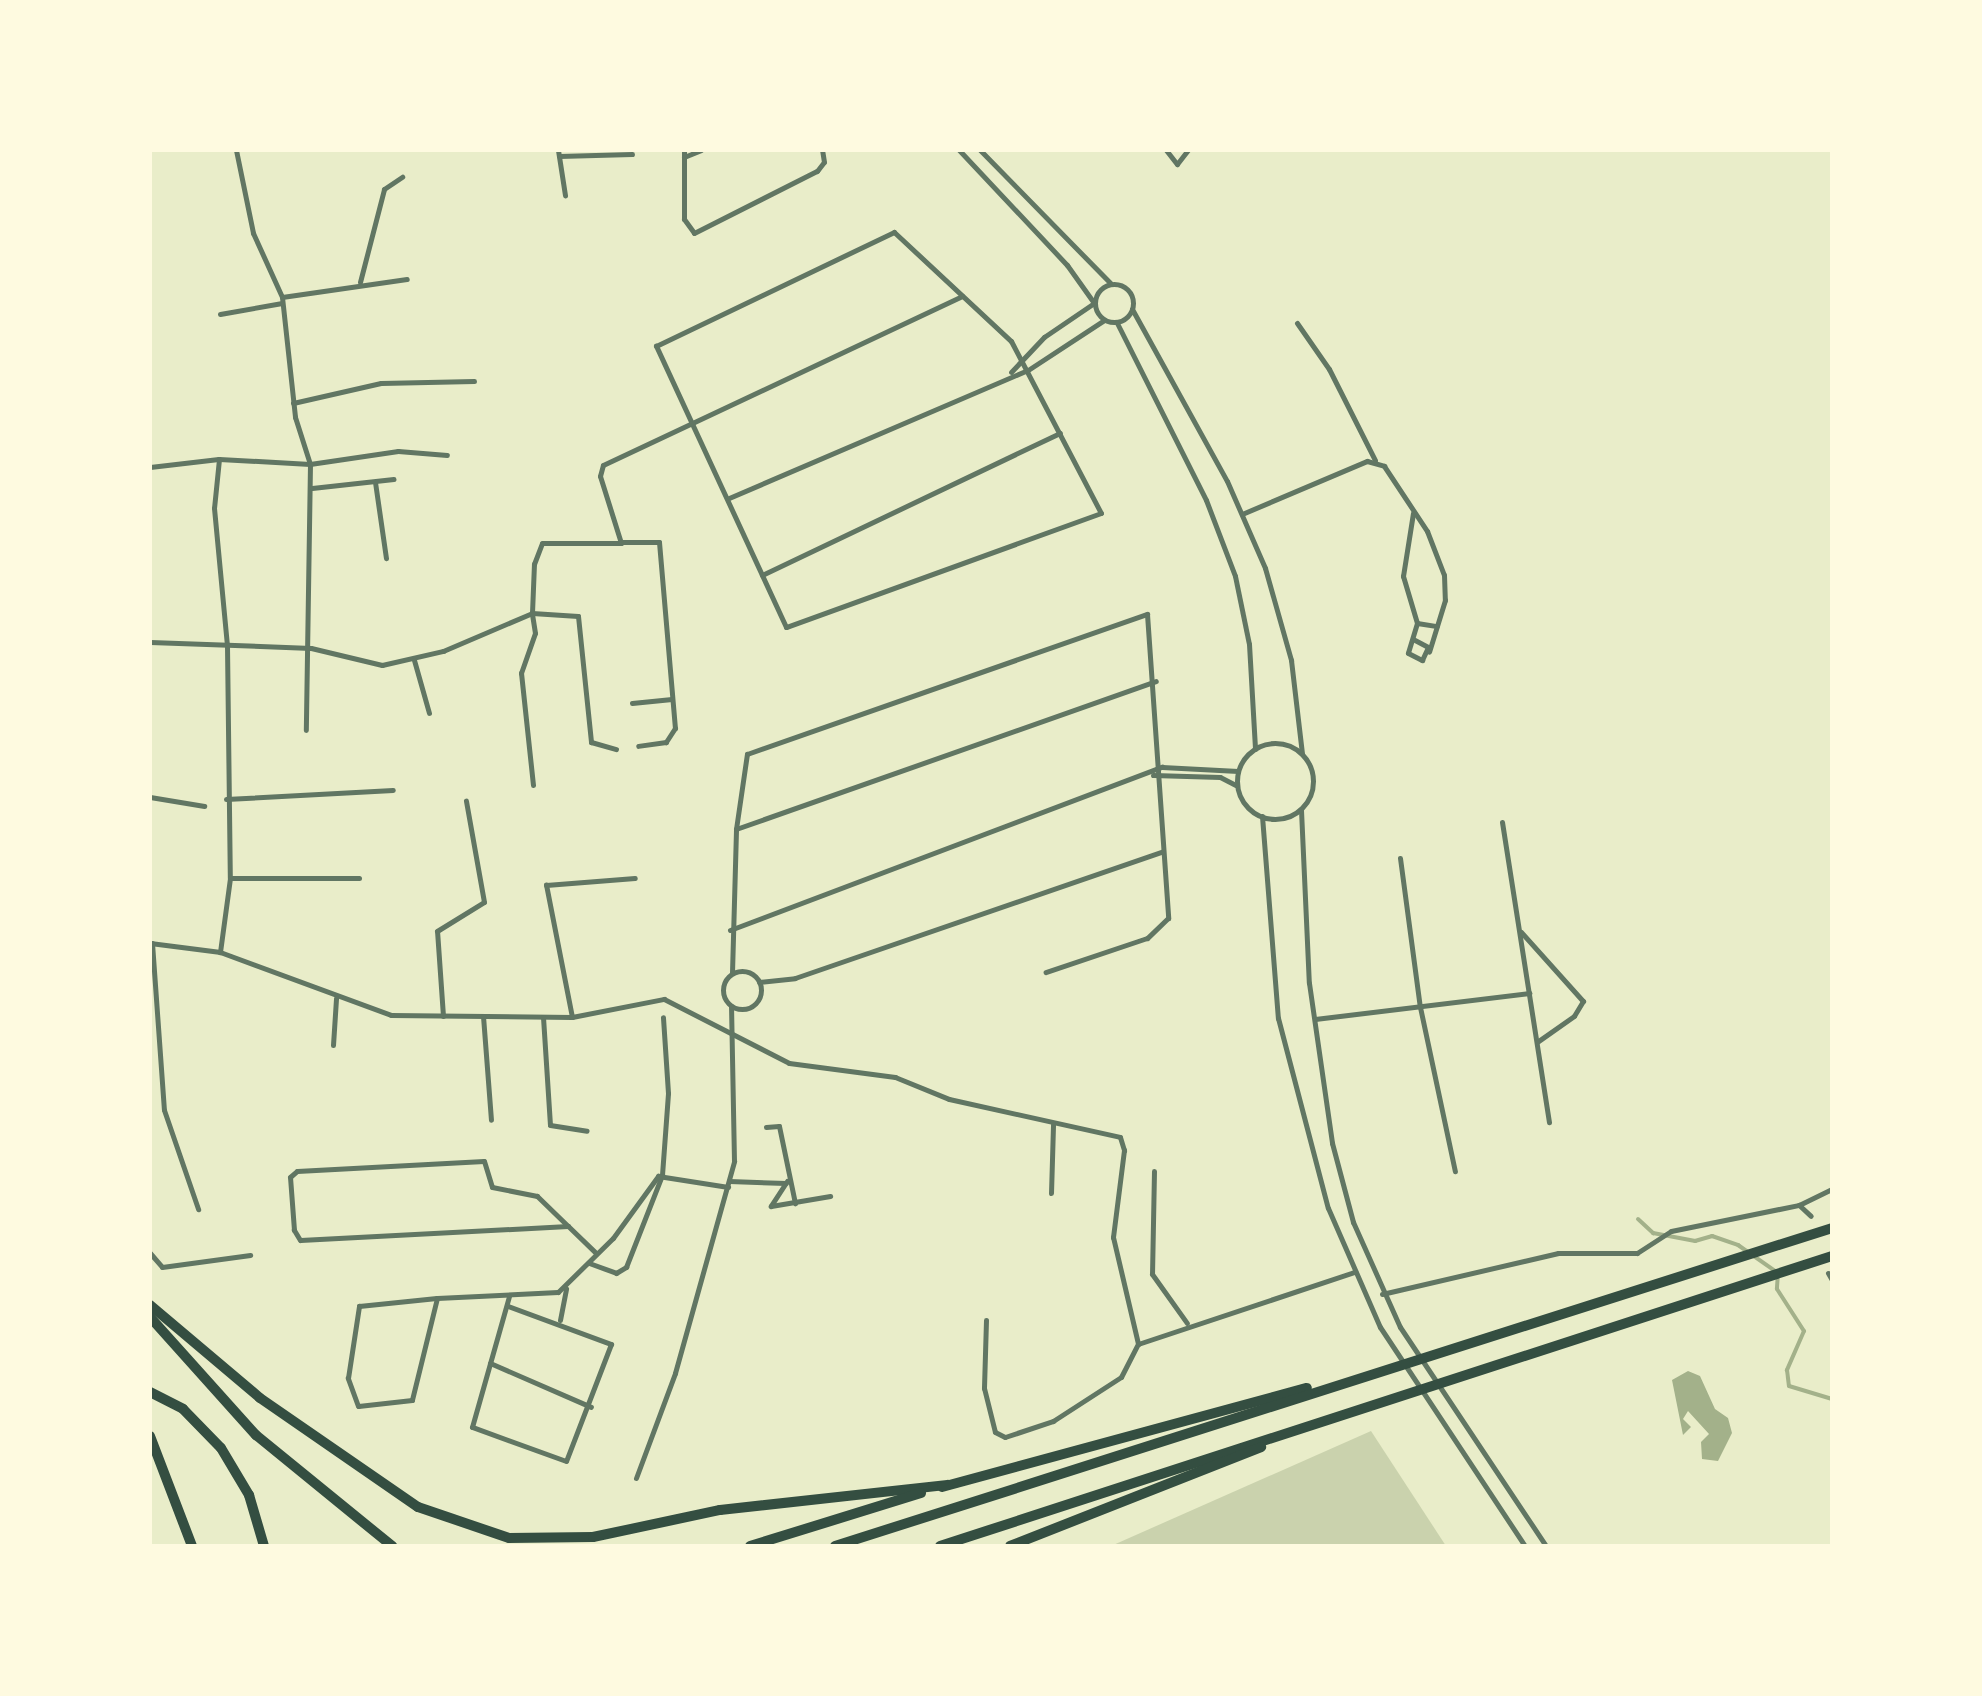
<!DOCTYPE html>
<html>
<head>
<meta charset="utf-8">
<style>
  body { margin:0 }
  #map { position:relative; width:1982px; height:1696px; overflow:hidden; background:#e9edc9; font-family:Signika,sans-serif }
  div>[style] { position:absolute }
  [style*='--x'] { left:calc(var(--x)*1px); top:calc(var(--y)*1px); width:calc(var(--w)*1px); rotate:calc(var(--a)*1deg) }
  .green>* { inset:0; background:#cad2ad }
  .water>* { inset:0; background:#a3b18a }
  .stream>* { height:4px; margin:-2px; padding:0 2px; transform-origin:2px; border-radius:2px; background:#a3b18a }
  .minor>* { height:5px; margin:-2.5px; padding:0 2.5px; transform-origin:2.5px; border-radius:2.5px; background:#617663 }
  .minor>.ring { margin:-2.5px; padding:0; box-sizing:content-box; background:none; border:5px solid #617663; border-radius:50% }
  .motorway>* { height:10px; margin:-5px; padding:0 5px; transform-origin:5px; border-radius:5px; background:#344e41 }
  span { translate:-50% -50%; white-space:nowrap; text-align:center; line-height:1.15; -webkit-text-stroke:10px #fefae0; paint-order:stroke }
  .frame { position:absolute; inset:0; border:152px solid #fefae0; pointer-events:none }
</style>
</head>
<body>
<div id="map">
  <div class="green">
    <i style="clip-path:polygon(1371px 1431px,1446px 1546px,1111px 1546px)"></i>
  </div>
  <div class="water">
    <i style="clip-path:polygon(1688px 1371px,1700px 1376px,1715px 1409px,1728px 1418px,1732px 1433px,1718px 1461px,1702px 1459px,1701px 1442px,1709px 1434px,1688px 1411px,1683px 1419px,1691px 1427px,1683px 1435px,1672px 1380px)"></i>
  </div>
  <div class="stream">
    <i style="--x:1638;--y:1219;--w:21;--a:43"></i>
    <i style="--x:1653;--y:1233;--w:43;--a:10.8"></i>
    <i style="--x:1695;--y:1241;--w:18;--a:-16"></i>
    <i style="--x:1712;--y:1236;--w:28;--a:19"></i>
    <i style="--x:1738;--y:1245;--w:49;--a:35"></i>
    <i style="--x:1778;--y:1273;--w:16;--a:94"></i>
    <i style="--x:1777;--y:1289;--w:50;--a:57.3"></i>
    <i style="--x:1804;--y:1331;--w:43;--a:113.6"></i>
    <i style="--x:1787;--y:1370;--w:16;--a:83"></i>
    <i style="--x:1789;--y:1386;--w:45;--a:16.8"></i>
  </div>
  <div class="minor">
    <i style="--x:236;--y:150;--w:85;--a:78.4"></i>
    <i style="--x:253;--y:233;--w:70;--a:65.6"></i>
    <i style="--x:282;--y:297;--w:121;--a:83.8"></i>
    <i style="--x:295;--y:417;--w:49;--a:72.3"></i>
    <i style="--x:310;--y:464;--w:266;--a:90.9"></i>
    <i style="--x:558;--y:150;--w:46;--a:81.2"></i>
    <i style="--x:684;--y:150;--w:69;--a:90"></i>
    <i style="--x:684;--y:219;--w:17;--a:54"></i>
    <i style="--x:694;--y:233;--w:138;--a:-26.8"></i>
    <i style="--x:817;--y:171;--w:11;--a:-52"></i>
    <i style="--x:824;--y:162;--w:12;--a:-99"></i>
    <i style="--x:959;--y:150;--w:158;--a:46.8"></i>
    <i style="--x:1067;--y:265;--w:47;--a:54.6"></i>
    <i style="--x:1094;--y:303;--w:60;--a:145.8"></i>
    <i style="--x:1044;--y:337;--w:48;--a:133.3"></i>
    <i style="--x:980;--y:150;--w:187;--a:45.6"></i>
    <i style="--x:1166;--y:150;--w:18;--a:52"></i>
    <i style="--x:1177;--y:164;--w:18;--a:-52"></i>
    <i style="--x:559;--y:156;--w:73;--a:-1.6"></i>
    <i style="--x:684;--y:157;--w:18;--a:-22"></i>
    <i style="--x:894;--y:232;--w:160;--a:43"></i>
    <i style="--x:1011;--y:341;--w:194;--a:62.4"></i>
    <i style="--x:1101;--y:513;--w:335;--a:160.1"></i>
    <i style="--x:786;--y:627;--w:310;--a:-114.8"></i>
    <i style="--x:656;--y:346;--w:264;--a:-25.6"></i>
    <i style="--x:360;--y:282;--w:96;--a:-75.5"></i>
    <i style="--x:384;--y:189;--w:22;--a:-34"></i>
    <i class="ring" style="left:1095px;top:284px;width:33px;height:33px"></i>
    <i style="--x:282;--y:297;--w:126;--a:-8.2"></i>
    <i style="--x:1132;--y:309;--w:196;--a:61.1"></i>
    <i style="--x:1227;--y:481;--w:95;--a:66.4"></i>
    <i style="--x:1265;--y:568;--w:96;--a:74.2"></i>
    <i style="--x:1291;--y:660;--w:94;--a:83.3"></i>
    <i style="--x:220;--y:314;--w:63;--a:-10.1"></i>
    <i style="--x:1117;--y:323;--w:198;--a:63.3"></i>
    <i style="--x:1206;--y:500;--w:81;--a:69.1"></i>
    <i style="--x:1235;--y:576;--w:69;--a:78.4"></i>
    <i style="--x:1249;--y:644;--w:105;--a:86.7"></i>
    <i style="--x:1297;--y:323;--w:56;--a:55.2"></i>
    <i style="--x:1329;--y:369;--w:102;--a:63.2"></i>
    <i style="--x:293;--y:403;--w:90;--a:-12.8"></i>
    <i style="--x:381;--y:383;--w:93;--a:-1.2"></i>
    <i style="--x:219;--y:459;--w:49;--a:95.8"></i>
    <i style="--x:214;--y:508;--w:139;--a:84.6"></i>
    <i style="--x:227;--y:646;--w:232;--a:89.3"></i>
    <i style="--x:230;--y:878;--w:75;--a:97.7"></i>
    <i style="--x:150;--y:467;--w:69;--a:-6.6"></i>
    <i style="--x:219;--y:459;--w:91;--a:3.1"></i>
    <i style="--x:310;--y:464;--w:89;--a:-8.4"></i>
    <i style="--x:398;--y:451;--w:49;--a:4.7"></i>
    <i style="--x:375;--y:482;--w:77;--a:81.8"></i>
    <i style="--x:312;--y:488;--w:82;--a:-6.3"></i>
    <i style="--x:729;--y:498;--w:325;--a:-23.2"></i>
    <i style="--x:1028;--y:370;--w:91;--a:-33.3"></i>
    <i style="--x:1413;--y:513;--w:64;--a:99"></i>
    <i style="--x:1403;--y:576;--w:49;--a:73.4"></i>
    <i style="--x:1417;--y:623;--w:31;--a:107"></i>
    <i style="--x:1408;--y:653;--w:16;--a:27"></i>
    <i style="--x:1422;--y:660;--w:14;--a:-65"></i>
    <i style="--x:1428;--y:647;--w:15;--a:-152"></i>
    <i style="--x:1242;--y:514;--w:136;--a:-23"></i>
    <i style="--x:1367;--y:461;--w:18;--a:16"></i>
    <i style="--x:1384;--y:466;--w:78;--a:56.5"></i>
    <i style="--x:1427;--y:531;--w:47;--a:68.9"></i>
    <i style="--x:1444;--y:575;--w:25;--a:88"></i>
    <i style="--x:1445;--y:600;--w:54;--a:107.1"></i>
    <i style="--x:623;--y:542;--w:36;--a:0"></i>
    <i style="--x:659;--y:542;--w:187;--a:85.1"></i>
    <i style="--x:675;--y:728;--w:17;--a:123"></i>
    <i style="--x:666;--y:742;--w:28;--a:172"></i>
    <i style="--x:762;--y:575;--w:330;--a:-25.5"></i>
    <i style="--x:1417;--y:623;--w:20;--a:9"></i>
    <i style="--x:150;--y:642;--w:161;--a:2.1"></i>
    <i style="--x:311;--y:648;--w:73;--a:13.5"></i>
    <i style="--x:382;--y:665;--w:63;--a:-12.9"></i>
    <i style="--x:443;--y:651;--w:97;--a:-23.1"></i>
    <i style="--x:532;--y:613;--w:49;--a:-87.7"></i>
    <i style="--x:534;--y:564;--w:22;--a:-69"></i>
    <i style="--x:542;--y:543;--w:79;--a:0"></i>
    <i style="--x:621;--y:543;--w:70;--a:-107.4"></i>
    <i style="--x:600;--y:476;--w:11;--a:-75"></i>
    <i style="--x:603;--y:465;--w:397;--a:-25.2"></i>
    <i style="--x:414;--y:660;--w:55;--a:74.2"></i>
    <i style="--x:632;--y:703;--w:40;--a:-5.7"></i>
    <i class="ring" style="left:1237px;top:743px;width:71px;height:71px"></i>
    <i style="--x:1153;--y:775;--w:67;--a:1.7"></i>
    <i style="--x:1220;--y:777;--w:18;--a:27"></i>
    <i style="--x:533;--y:785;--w:113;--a:-96.1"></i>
    <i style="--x:521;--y:673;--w:42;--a:-70.7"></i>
    <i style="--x:535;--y:633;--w:20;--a:-99"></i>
    <i style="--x:532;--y:613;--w:46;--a:3.7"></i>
    <i style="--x:578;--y:616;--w:127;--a:84.1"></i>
    <i style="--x:591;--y:742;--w:26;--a:16"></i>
    <i style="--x:150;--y:797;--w:55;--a:9.5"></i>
    <i style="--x:226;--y:799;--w:167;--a:-3.1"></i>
    <i style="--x:1301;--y:810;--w:173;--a:87.4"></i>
    <i style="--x:1309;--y:983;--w:162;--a:81.8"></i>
    <i style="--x:1332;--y:1143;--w:82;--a:75.1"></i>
    <i style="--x:1353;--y:1222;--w:115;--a:65.9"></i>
    <i style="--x:1400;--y:1327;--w:263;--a:56.3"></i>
    <i style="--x:1262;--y:816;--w:203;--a:85.5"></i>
    <i style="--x:1278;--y:1018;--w:196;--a:75.3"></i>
    <i style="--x:1328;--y:1208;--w:130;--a:66.4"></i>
    <i style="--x:1380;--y:1327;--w:263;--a:56.5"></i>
    <i style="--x:1502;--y:822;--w:304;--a:81.1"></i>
    <i style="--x:736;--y:829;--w:445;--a:-19.4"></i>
    <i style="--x:1400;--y:858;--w:150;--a:82.4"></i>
    <i style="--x:1420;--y:1007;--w:168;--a:78"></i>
    <i style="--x:230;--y:878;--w:129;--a:0"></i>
    <i style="--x:730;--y:930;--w:462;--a:-20.7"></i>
    <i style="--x:1162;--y:767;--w:76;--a:3"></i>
    <i style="--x:1521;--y:932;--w:93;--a:48.1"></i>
    <i style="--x:1583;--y:1001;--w:17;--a:121"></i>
    <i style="--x:1574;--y:1016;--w:45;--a:144.9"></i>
    <i style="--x:150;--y:943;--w:71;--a:7.3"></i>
    <i style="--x:220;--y:952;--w:182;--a:20.2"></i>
    <i style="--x:391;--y:1015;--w:181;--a:0.6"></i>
    <i style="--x:572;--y:1017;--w:94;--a:-11.1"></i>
    <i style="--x:664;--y:999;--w:140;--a:27.1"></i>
    <i style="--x:789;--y:1063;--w:107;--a:7.5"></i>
    <i style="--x:895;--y:1077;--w:58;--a:22.2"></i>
    <i style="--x:949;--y:1099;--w:175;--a:12.5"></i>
    <i style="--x:1120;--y:1137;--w:14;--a:73"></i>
    <i style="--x:1124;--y:1150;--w:88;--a:97.2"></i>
    <i style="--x:1113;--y:1237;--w:110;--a:76.8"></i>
    <i style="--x:152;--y:943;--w:167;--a:85.9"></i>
    <i style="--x:164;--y:1110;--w:105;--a:71"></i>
    <i class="ring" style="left:723px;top:971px;width:33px;height:33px"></i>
    <i style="--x:732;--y:973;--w:144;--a:-88.4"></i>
    <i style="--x:736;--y:829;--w:76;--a:-81.7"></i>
    <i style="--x:747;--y:754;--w:424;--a:-19.3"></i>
    <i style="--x:1147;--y:614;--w:305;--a:86"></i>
    <i style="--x:1168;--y:918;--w:29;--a:136"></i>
    <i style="--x:1147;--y:938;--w:107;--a:161.4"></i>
    <i style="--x:759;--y:982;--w:36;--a:-6"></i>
    <i style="--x:795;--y:978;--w:389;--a:-19"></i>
    <i style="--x:443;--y:1016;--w:85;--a:-94"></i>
    <i style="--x:437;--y:931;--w:55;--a:-31.7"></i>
    <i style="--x:484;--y:902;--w:103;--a:-100.1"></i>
    <i style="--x:483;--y:1016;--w:104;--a:85.6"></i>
    <i style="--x:543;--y:1017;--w:108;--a:86.3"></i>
    <i style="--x:550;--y:1125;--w:37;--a:9"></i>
    <i style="--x:572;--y:1017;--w:135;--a:-101.1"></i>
    <i style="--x:546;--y:885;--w:89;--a:-4.5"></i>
    <i style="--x:1315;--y:1019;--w:216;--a:-6.9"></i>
    <i style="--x:333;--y:1045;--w:47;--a:-86.3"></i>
    <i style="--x:766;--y:1127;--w:13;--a:-4"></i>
    <i style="--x:779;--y:1126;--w:79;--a:78.3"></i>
    <i style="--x:1154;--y:1171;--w:103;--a:91.1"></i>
    <i style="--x:1152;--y:1274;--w:60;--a:54.5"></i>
    <i style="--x:729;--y:1181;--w:57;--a:2"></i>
    <i style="--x:787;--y:1181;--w:30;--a:123"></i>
    <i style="--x:771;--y:1206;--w:60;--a:-9.6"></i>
    <i style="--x:1051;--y:1193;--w:69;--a:-88.3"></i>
    <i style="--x:1799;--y:1205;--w:16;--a:43"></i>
    <i style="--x:568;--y:1226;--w:268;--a:177"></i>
    <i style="--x:300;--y:1240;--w:12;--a:-121"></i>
    <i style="--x:294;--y:1230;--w:53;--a:-94.3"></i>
    <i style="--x:290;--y:1177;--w:9;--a:-41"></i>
    <i style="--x:297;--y:1171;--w:187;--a:-3.1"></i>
    <i style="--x:484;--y:1161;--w:27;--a:73"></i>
    <i style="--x:492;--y:1187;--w:46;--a:11.3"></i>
    <i style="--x:537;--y:1196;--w:43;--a:44.1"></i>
    <i style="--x:568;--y:1226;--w:39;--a:44"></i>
    <i style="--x:150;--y:1253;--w:18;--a:49"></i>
    <i style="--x:162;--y:1267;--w:89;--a:-7.8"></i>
    <i style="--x:589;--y:1263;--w:29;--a:20"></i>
    <i style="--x:616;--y:1273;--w:12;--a:-31"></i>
    <i style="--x:626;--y:1267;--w:99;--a:-68.6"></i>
    <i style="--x:662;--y:1175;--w:82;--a:-85.8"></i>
    <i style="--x:668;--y:1093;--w:76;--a:-93.8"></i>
    <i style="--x:1828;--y:1273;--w:8;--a:60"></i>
    <i style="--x:1382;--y:1294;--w:181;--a:-13.1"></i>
    <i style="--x:1558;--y:1253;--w:79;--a:0"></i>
    <i style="--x:1637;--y:1253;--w:40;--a:-32.9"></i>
    <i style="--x:1671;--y:1231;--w:131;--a:-11.5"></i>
    <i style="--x:1799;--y:1205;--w:37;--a:-26"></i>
    <i style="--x:437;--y:1298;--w:105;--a:103.8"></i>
    <i style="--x:412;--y:1400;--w:54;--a:173.7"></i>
    <i style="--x:358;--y:1406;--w:30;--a:-110"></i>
    <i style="--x:348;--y:1378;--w:73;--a:-81.3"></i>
    <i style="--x:359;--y:1306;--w:78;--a:-5.9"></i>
    <i style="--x:437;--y:1298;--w:121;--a:-2.8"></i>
    <i style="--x:558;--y:1292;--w:77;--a:-44.5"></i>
    <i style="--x:613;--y:1238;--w:77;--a:-54"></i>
    <i style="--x:658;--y:1176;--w:71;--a:8.9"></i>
    <i style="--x:508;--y:1306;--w:110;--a:20.3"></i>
    <i style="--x:611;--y:1344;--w:125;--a:111"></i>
    <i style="--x:566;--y:1461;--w:100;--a:-160.1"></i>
    <i style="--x:472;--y:1427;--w:136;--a:-74.2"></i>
    <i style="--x:560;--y:1320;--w:32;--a:-79"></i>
    <i style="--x:986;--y:1320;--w:68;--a:91.7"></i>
    <i style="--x:984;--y:1388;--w:45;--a:76"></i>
    <i style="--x:995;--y:1432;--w:11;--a:27"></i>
    <i style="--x:1005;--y:1437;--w:51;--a:-18.4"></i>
    <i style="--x:1053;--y:1421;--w:81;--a:-32.9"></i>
    <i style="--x:1121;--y:1377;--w:37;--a:-63"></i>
    <i style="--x:1138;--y:1344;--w:229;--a:-18.4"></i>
    <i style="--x:490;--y:1363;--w:110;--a:23.5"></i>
    <i style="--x:636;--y:1478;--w:112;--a:-69.6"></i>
    <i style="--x:675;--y:1373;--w:220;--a:-74.4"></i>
    <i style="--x:734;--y:1161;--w:155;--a:-91.1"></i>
  </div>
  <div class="motorway">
    <i style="--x:150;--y:1305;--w:144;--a:40.2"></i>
    <i style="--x:260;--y:1398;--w:192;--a:34.6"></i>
    <i style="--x:418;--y:1507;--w:96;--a:18.8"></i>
    <i style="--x:509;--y:1538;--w:84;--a:-0.7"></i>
    <i style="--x:593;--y:1537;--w:130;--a:-12"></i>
    <i style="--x:720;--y:1510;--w:229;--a:-6.3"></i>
    <i style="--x:150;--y:1317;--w:159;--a:48.1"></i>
    <i style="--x:256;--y:1435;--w:176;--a:39.2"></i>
    <i style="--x:150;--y:1392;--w:37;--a:27"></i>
    <i style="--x:183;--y:1409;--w:54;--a:45.7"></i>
    <i style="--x:221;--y:1448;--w:55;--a:59.2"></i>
    <i style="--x:249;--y:1495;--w:53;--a:73.6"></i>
    <i style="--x:150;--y:1436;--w:118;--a:69.1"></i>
    <i style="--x:942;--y:1487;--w:378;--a:-15.2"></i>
    <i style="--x:750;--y:1546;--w:179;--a:-17.2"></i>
    <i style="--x:835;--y:1546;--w:1046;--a:-17.69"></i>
    <i style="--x:940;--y:1546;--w:938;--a:-18.01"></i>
    <i style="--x:1010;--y:1546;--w:270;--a:-21.5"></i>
  </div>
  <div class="frame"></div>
</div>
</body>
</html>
